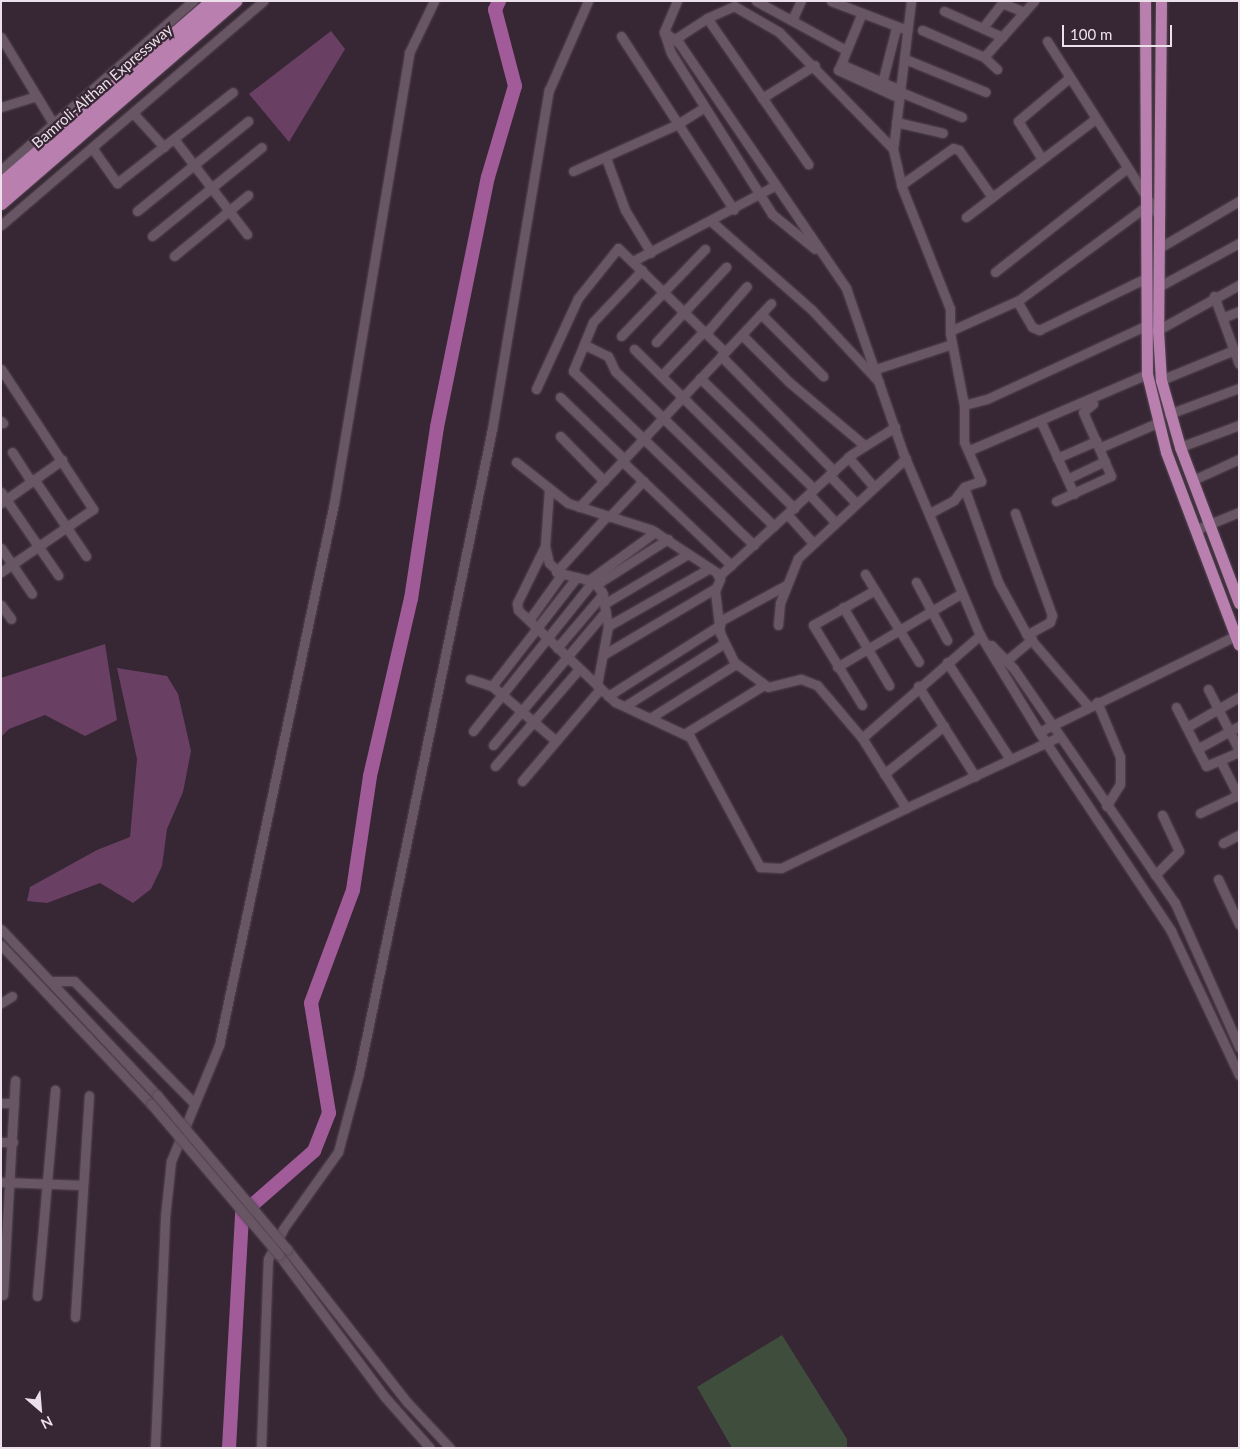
<!DOCTYPE html>
<html>
<head>
<meta charset="utf-8">
<style>
  body { margin:0 }
  #map { position:relative; width:1240px; height:1449px; overflow:hidden; background:#372734; font-family:Lato,sans-serif }
  div>[style] { position:absolute }
  [style*='--x'] { left:calc(var(--x)*1px); top:calc(var(--y)*1px); width:calc(var(--w)*1px); rotate:calc(var(--a)*1deg) }
  .green>* { inset:0; background:#694063 }
  .river>* { height:14px; margin:-7px; padding:0 7px; transform-origin:7px; border-radius:7px; background:#a25b99 }
  .building>* { inset:0; background:#3f4d3d }
  .roads { filter:drop-shadow(0 0 1px #544652) drop-shadow(0 0 1px #544652) }
  .minor>* { height:9px; margin:-4.5px; padding:0 4.5px; transform-origin:4.5px; border-radius:4.5px; background:#695665 }
  .major>* { height:11px; margin:-5.5px; padding:0 5.5px; transform-origin:5.5px; border-radius:5.5px; background:#b87faf }
  .bridges { filter:drop-shadow(0 0 1px #544652) drop-shadow(0 0 1px #544652) }
  .minor-bridge>* { height:9px; margin:-4.5px; padding:0 4.5px; transform-origin:4.5px; border-radius:4.5px; background:#695665 }
  span { translate:-50% -50%; white-space:nowrap; text-align:center; line-height:1.15; -webkit-text-stroke:4.5px #372734; paint-order:stroke }
  .street-label { font-size:15px; color:#ece1ea }
  .frame { position:absolute; inset:0; border:2px solid #ece1ea; pointer-events:none }
  .north { position:absolute; left:15px; top:1384px; width:50px; height:50px; -webkit-text-stroke:4px #372734; paint-order:stroke; rotate:153deg; font-size:14px; font-weight:700; line-height:20px; text-align:center; color:#ece1ea }
  .north::after { content:''; display:block; margin:auto; width:18px; height:22px; background:#ece1ea; clip-path:polygon(50% 0,100% 100%,50% 72%,0 100%) }
  .scale { position:absolute; left:1062px; top:25px; width:110px; height:22px; box-sizing:border-box; border:2px solid #ece1ea; border-top:0; padding-left:6px; font-size:15px; line-height:18px; white-space:nowrap; color:#ece1ea; -webkit-text-stroke:4px #372734; paint-order:stroke }
</style>
</head>
<body>
<div id="map">
  <div class="green">
    <i style="clip-path:polygon(331px 31px,345px 49px,289px 142px,249px 94px)"></i>
    <i style="clip-path:polygon(105px 644px,117px 720px,85px 736px,45px 715px,9px 729px,1px 737px,1px 678px)"></i>
    <i style="clip-path:polygon(117px 668px,167px 676px,178px 694px,191px 751px,183px 792px,167px 829px,162px 866px,151px 889px,133px 903px,100px 883px,47px 903px,27px 901px,30px 887px,97px 850px,130px 837px,137px 759px)"></i>
  </div>
  <div class="river">
    <i style="--x:229;--y:1448;--w:234;--a:-86.8"></i>
    <i style="--x:242;--y:1214;--w:96;--a:-41.2"></i>
    <i style="--x:314;--y:1151;--w:41;--a:-68.5"></i>
    <i style="--x:329;--y:1113;--w:111;--a:-99.3"></i>
    <i style="--x:311;--y:1003;--w:121;--a:-69.6"></i>
    <i style="--x:353;--y:890;--w:115;--a:-81.5"></i>
    <i style="--x:370;--y:776;--w:182;--a:-77"></i>
    <i style="--x:411;--y:599;--w:174;--a:-81.4"></i>
    <i style="--x:437;--y:427;--w:255;--a:-78.5"></i>
    <i style="--x:488;--y:177;--w:95;--a:-73.5"></i>
    <i style="--x:515;--y:86;--w:79;--a:-104.7"></i>
    <i style="--x:495;--y:10;--w:10;--a:-66"></i>
  </div>
  <div class="building">
    <i style="clip-path:polygon(782px 1335px,847px 1439px,847px 1448px,732px 1448px,697px 1387px)"></i>
  </div>
  <div class="roads">
    <div class="minor">
      <i style="--x:677;--y:1;--w:34;--a:113"></i>
      <i style="--x:664;--y:32;--w:22;--a:72"></i>
      <i style="--x:671;--y:53;--w:190;--a:57.9"></i>
      <i style="--x:772;--y:214;--w:55;--a:39.1"></i>
      <i style="--x:756;--y:1;--w:102;--a:28.6"></i>
      <i style="--x:831;--y:1;--w:81;--a:20.9"></i>
      <i style="--x:911;--y:1;--w:149;--a:96.9"></i>
      <i style="--x:893;--y:149;--w:37;--a:77"></i>
      <i style="--x:901;--y:185;--w:133;--a:68.4"></i>
      <i style="--x:950;--y:309;--w:24;--a:90"></i>
      <i style="--x:950;--y:333;--w:73;--a:79"></i>
      <i style="--x:964;--y:405;--w:37;--a:90"></i>
      <i style="--x:964;--y:442;--w:43;--a:66.4"></i>
      <i style="--x:981;--y:481;--w:18;--a:161"></i>
      <i style="--x:964;--y:487;--w:101;--a:70.3"></i>
      <i style="--x:998;--y:582;--w:60;--a:61.3"></i>
      <i style="--x:1027;--y:635;--w:94;--a:49.3"></i>
      <i style="--x:944;--y:11;--w:64;--a:24.1"></i>
      <i style="--x:707;--y:18;--w:178;--a:55.3"></i>
      <i style="--x:792;--y:20;--w:21;--a:-65"></i>
      <i style="--x:984;--y:26;--w:29;--a:-52"></i>
      <i style="--x:1002;--y:3;--w:24;--a:22"></i>
      <i style="--x:922;--y:30;--w:68;--a:23.5"></i>
      <i style="--x:984;--y:57;--w:18;--a:43"></i>
      <i style="--x:664;--y:32;--w:19;--a:36"></i>
      <i style="--x:679;--y:43;--w:297;--a:55.7"></i>
      <i style="--x:846;--y:288;--w:175;--a:70.9"></i>
      <i style="--x:903;--y:453;--w:198;--a:67.1"></i>
      <i style="--x:980;--y:635;--w:114;--a:58.7"></i>
      <i style="--x:1039;--y:732;--w:239;--a:56.4"></i>
      <i style="--x:1171;--y:931;--w:159;--a:64.7"></i>
      <i style="--x:621;--y:36;--w:207;--a:57"></i>
      <i style="--x:1;--y:37;--w:103;--a:58.9"></i>
      <i style="--x:675;--y:39;--w:38;--a:-33"></i>
      <i style="--x:707;--y:18;--w:30;--a:-24"></i>
      <i style="--x:734;--y:6;--w:52;--a:30"></i>
      <i style="--x:779;--y:32;--w:163;--a:45.7"></i>
      <i style="--x:1047;--y:41;--w:209;--a:57.5"></i>
      <i style="--x:984;--y:57;--w:75;--a:-48.2"></i>
      <i style="--x:905;--y:59;--w:87;--a:22.2"></i>
      <i style="--x:841;--y:64;--w:53;--a:-67.8"></i>
      <i style="--x:881;--y:87;--w:61;--a:-75.7"></i>
      <i style="--x:898;--y:91;--w:69;--a:22.1"></i>
      <i style="--x:897;--y:97;--w:65;--a:-155.4"></i>
      <i style="--x:838;--y:70;--w:7;--a:-63"></i>
      <i style="--x:841;--y:64;--w:62;--a:23.7"></i>
      <i style="--x:762;--y:98;--w:62;--a:-31.9"></i>
      <i style="--x:1;--y:107;--w:34;--a:-17"></i>
      <i style="--x:133;--y:113;--w:46;--a:47.6"></i>
      <i style="--x:896;--y:122;--w:48;--a:13.2"></i>
      <i style="--x:174;--y:139;--w:120;--a:52.5"></i>
      <i style="--x:93;--y:149;--w:42;--a:54.8"></i>
      <i style="--x:117;--y:183;--w:147;--a:-38.1"></i>
      <i style="--x:606;--y:158;--w:55;--a:69.9"></i>
      <i style="--x:625;--y:210;--w:50;--a:58.8"></i>
      <i style="--x:1042;--y:159;--w:45;--a:-122.3"></i>
      <i style="--x:1018;--y:121;--w:67;--a:-40.1"></i>
      <i style="--x:1;--y:170;--w:256;--a:-41.4"></i>
      <i style="--x:573;--y:171;--w:113;--a:-24.1"></i>
      <i style="--x:676;--y:125;--w:32;--a:-32"></i>
      <i style="--x:901;--y:185;--w:64;--a:-35.4"></i>
      <i style="--x:953;--y:148;--w:6;--a:18"></i>
      <i style="--x:959;--y:150;--w:57;--a:54.9"></i>
      <i style="--x:137;--y:211;--w:143;--a:-39"></i>
      <i style="--x:966;--y:217;--w:162;--a:-37.2"></i>
      <i style="--x:712;--y:222;--w:133;--a:41.3"></i>
      <i style="--x:812;--y:310;--w:98;--a:47.1"></i>
      <i style="--x:1;--y:225;--w:345;--a:-40.5"></i>
      <i style="--x:152;--y:236;--w:141;--a:-39"></i>
      <i style="--x:1159;--y:248;--w:93;--a:-30.4"></i>
      <i style="--x:174;--y:256;--w:96;--a:-39.5"></i>
      <i style="--x:633;--y:261;--w:160;--a:-28"></i>
      <i style="--x:642;--y:270;--w:71;--a:133.3"></i>
      <i style="--x:593;--y:322;--w:53;--a:112.2"></i>
      <i style="--x:573;--y:371;--w:251;--a:43.9"></i>
      <i style="--x:995;--y:272;--w:167;--a:-38.2"></i>
      <i style="--x:1158;--y:287;--w:92;--a:-28.5"></i>
      <i style="--x:1214;--y:296;--w:72;--a:69.8"></i>
      <i style="--x:1017;--y:301;--w:30;--a:60"></i>
      <i style="--x:1032;--y:327;--w:8;--a:23"></i>
      <i style="--x:1039;--y:330;--w:117;--a:-25.9"></i>
      <i style="--x:761;--y:314;--w:88;--a:45"></i>
      <i style="--x:1222;--y:318;--w:18;--a:-22"></i>
      <i style="--x:1158;--y:330;--w:93;--a:-29.1"></i>
      <i style="--x:950;--y:331;--w:76;--a:-24.2"></i>
      <i style="--x:1019;--y:300;--w:157;--a:-36.4"></i>
      <i style="--x:706;--y:333;--w:62;--a:-48.9"></i>
      <i style="--x:742;--y:335;--w:66;--a:45"></i>
      <i style="--x:789;--y:382;--w:98;--a:40"></i>
      <i style="--x:621;--y:336;--w:121;--a:-46"></i>
      <i style="--x:656;--y:342;--w:103;--a:-47"></i>
      <i style="--x:585;--y:345;--w:25;--a:26"></i>
      <i style="--x:608;--y:356;--w:17;--a:65"></i>
      <i style="--x:615;--y:371;--w:222;--a:44.3"></i>
      <i style="--x:634;--y:349;--w:226;--a:44.8"></i>
      <i style="--x:721;--y:356;--w:161;--a:45.5"></i>
      <i style="--x:1;--y:369;--w:168;--a:56.7"></i>
      <i style="--x:93;--y:509;--w:112;--a:145.6"></i>
      <i style="--x:876;--y:369;--w:80;--a:-18.2"></i>
      <i style="--x:661;--y:376;--w:62;--a:-46.3"></i>
      <i style="--x:700;--y:378;--w:159;--a:44.2"></i>
      <i style="--x:1161;--y:380;--w:79;--a:-22.3"></i>
      <i style="--x:536;--y:389;--w:100;--a:-65.2"></i>
      <i style="--x:578;--y:298;--w:64;--a:-51.3"></i>
      <i style="--x:618;--y:248;--w:149;--a:44.2"></i>
      <i style="--x:560;--y:397;--w:89;--a:44.1"></i>
      <i style="--x:964;--y:405;--w:24;--a:-15"></i>
      <i style="--x:987;--y:399;--w:174;--a:-24.8"></i>
      <i style="--x:1169;--y:414;--w:75;--a:-20.4"></i>
      <i style="--x:1;--y:421;--w:3;--a:45"></i>
      <i style="--x:1041;--y:422;--w:79;--a:65.4"></i>
      <i style="--x:560;--y:436;--w:63;--a:45.6"></i>
      <i style="--x:1180;--y:447;--w:63;--a:-20.4"></i>
      <i style="--x:1099;--y:448;--w:63;--a:-23.3"></i>
      <i style="--x:970;--y:450;--w:193;--a:-23.2"></i>
      <i style="--x:12;--y:452;--w:35;--a:57"></i>
      <i style="--x:848;--y:457;--w:40;--a:49"></i>
      <i style="--x:1057;--y:458;--w:43;--a:-23.6"></i>
      <i style="--x:622;--y:461;--w:151;--a:43.7"></i>
      <i style="--x:516;--y:462;--w:66;--a:38.3"></i>
      <i style="--x:568;--y:503;--w:88;--a:17.8"></i>
      <i style="--x:652;--y:530;--w:77;--a:33.3"></i>
      <i style="--x:716;--y:572;--w:8;--a:60"></i>
      <i style="--x:720;--y:579;--w:13;--a:113"></i>
      <i style="--x:715;--y:591;--w:42;--a:83.2"></i>
      <i style="--x:720;--y:633;--w:32;--a:64"></i>
      <i style="--x:734;--y:662;--w:42;--a:36.3"></i>
      <i style="--x:768;--y:687;--w:34;--a:-14"></i>
      <i style="--x:801;--y:679;--w:17;--a:21"></i>
      <i style="--x:817;--y:685;--w:70;--a:49.7"></i>
      <i style="--x:862;--y:738;--w:83;--a:57.8"></i>
      <i style="--x:906;--y:808;--w:168;--a:-25"></i>
      <i style="--x:829;--y:475;--w:39;--a:46"></i>
      <i style="--x:34;--y:479;--w:93;--a:56"></i>
      <i style="--x:1067;--y:479;--w:42;--a:-25.3"></i>
      <i style="--x:1193;--y:480;--w:51;--a:-24.5"></i>
      <i style="--x:549;--y:489;--w:57;--a:94"></i>
      <i style="--x:545;--y:546;--w:17;--a:77"></i>
      <i style="--x:549;--y:563;--w:15;--a:42"></i>
      <i style="--x:560;--y:573;--w:34;--a:14"></i>
      <i style="--x:593;--y:581;--w:14;--a:51"></i>
      <i style="--x:602;--y:592;--w:35;--a:80"></i>
      <i style="--x:608;--y:626;--w:60;--a:100.6"></i>
      <i style="--x:1;--y:492;--w:101;--a:55.5"></i>
      <i style="--x:809;--y:494;--w:38;--a:47"></i>
      <i style="--x:1056;--y:501;--w:60;--a:-24.4"></i>
      <i style="--x:1111;--y:476;--w:70;--a:-113.6"></i>
      <i style="--x:1083;--y:412;--w:13;--a:-39"></i>
      <i style="--x:1;--y:503;--w:75;--a:-35.2"></i>
      <i style="--x:579;--y:507;--w:280;--a:-46.7"></i>
      <i style="--x:930;--y:513;--w:27;--a:-28"></i>
      <i style="--x:954;--y:500;--w:16;--a:-52"></i>
      <i style="--x:1015;--y:513;--w:109;--a:70.1"></i>
      <i style="--x:1052;--y:615;--w:7;--a:106"></i>
      <i style="--x:1050;--y:622;--w:26;--a:151"></i>
      <i style="--x:787;--y:514;--w:38;--a:48"></i>
      <i style="--x:609;--y:517;--w:50;--a:-46.6"></i>
      <i style="--x:1195;--y:530;--w:48;--a:-22.2"></i>
      <i style="--x:545;--y:546;--w:64;--a:116.2"></i>
      <i style="--x:517;--y:603;--w:7;--a:82"></i>
      <i style="--x:518;--y:610;--w:134;--a:43.5"></i>
      <i style="--x:615;--y:702;--w:83;--a:25"></i>
      <i style="--x:690;--y:737;--w:148;--a:61.7"></i>
      <i style="--x:760;--y:867;--w:21;--a:3"></i>
      <i style="--x:781;--y:868;--w:139;--a:-25.6"></i>
      <i style="--x:1;--y:548;--w:55;--a:56"></i>
      <i style="--x:556;--y:572;--w:76;--a:-47.7"></i>
      <i style="--x:865;--y:574;--w:103;--a:58.5"></i>
      <i style="--x:719;--y:576;--w:180;--a:-42.5"></i>
      <i style="--x:852;--y:454;--w:51;--a:-32.1"></i>
      <i style="--x:589;--y:580;--w:82;--a:-36"></i>
      <i style="--x:916;--y:582;--w:66;--a:61.9"></i>
      <i style="--x:597;--y:584;--w:84;--a:-32.4"></i>
      <i style="--x:604;--y:604;--w:98;--a:-30.8"></i>
      <i style="--x:1;--y:605;--w:17;--a:54"></i>
      <i style="--x:843;--y:607;--w:91;--a:59.5"></i>
      <i style="--x:529;--y:620;--w:57;--a:-54.3"></i>
      <i style="--x:720;--y:621;--w:75;--a:-28.6"></i>
      <i style="--x:778;--y:625;--w:22;--a:-85"></i>
      <i style="--x:780;--y:603;--w:48;--a:-68.2"></i>
      <i style="--x:798;--y:558;--w:147;--a:-42.8"></i>
      <i style="--x:608;--y:626;--w:117;--a:-29.6"></i>
      <i style="--x:991;--y:645;--w:33;--a:46"></i>
      <i style="--x:1014;--y:669;--w:284;--a:55.5"></i>
      <i style="--x:1175;--y:903;--w:158;--a:66"></i>
      <i style="--x:557;--y:648;--w:71;--a:-49.6"></i>
      <i style="--x:603;--y:655;--w:131;--a:-30.7"></i>
      <i style="--x:1006;--y:661;--w:34;--a:-40"></i>
      <i style="--x:947;--y:662;--w:116;--a:57"></i>
      <i style="--x:837;--y:667;--w:145;--a:-30.6"></i>
      <i style="--x:470;--y:679;--w:23;--a:18"></i>
      <i style="--x:492;--y:686;--w:84;--a:40.7"></i>
      <i style="--x:492;--y:686;--w:138;--a:-52.1"></i>
      <i style="--x:918;--y:686;--w:107;--a:57.7"></i>
      <i style="--x:1208;--y:689;--w:68;--a:63.1"></i>
      <i style="--x:608;--y:696;--w:133;--a:-32.4"></i>
      <i style="--x:1097;--y:702;--w:60;--a:67.3"></i>
      <i style="--x:1120;--y:757;--w:27;--a:90"></i>
      <i style="--x:1120;--y:784;--w:26;--a:122"></i>
      <i style="--x:862;--y:705;--w:94;--a:-121.5"></i>
      <i style="--x:813;--y:625;--w:71;--a:-29.4"></i>
      <i style="--x:625;--y:706;--w:116;--a:-32.3"></i>
      <i style="--x:1176;--y:707;--w:66;--a:63"></i>
      <i style="--x:1206;--y:766;--w:36;--a:-23"></i>
      <i style="--x:650;--y:718;--w:102;--a:-32.1"></i>
      <i style="--x:1187;--y:727;--w:60;--a:-30"></i>
      <i style="--x:473;--y:731;--w:192;--a:-51.3"></i>
      <i style="--x:1039;--y:732;--w:218;--a:-26.1"></i>
      <i style="--x:684;--y:734;--w:94;--a:-31.5"></i>
      <i style="--x:862;--y:738;--w:157;--a:-41.1"></i>
      <i style="--x:493;--y:745;--w:175;--a:-49.9"></i>
      <i style="--x:1197;--y:749;--w:48;--a:-28.7"></i>
      <i style="--x:1221;--y:762;--w:39;--a:63"></i>
      <i style="--x:495;--y:766;--w:128;--a:-49.1"></i>
      <i style="--x:884;--y:774;--w:77;--a:-38.7"></i>
      <i style="--x:522;--y:781;--w:121;--a:-49.7"></i>
      <i style="--x:1200;--y:813;--w:42;--a:-25.3"></i>
      <i style="--x:1223;--y:843;--w:18;--a:-27"></i>
      <i style="--x:1155;--y:875;--w:34;--a:-45"></i>
      <i style="--x:1179;--y:851;--w:40;--a:-115"></i>
      <i style="--x:1218;--y:879;--w:50;--a:65"></i>
      <i style="--x:1;--y:929;--w:228;--a:46.8"></i>
      <i style="--x:1;--y:945;--w:219;--a:46.7"></i>
      <i style="--x:54;--y:981;--w:20;--a:0"></i>
      <i style="--x:74;--y:981;--w:170;--a:45.5"></i>
      <i style="--x:1;--y:1003;--w:13;--a:-32"></i>
      <i style="--x:1;--y:1103;--w:13;--a:0"></i>
      <i style="--x:1;--y:1142;--w:12;--a:0"></i>
      <i style="--x:1;--y:1182;--w:81;--a:2.1"></i>
      <i style="--x:287;--y:1249;--w:194;--a:51.9"></i>
      <i style="--x:407;--y:1402;--w:63;--a:46.9"></i>
      <i style="--x:279;--y:1255;--w:176;--a:53.3"></i>
      <i style="--x:384;--y:1396;--w:69;--a:48.5"></i>
      <i style="--x:3;--y:1295;--w:215;--a:-86.8"></i>
      <i style="--x:37;--y:1296;--w:207;--a:-85"></i>
      <i style="--x:75;--y:1317;--w:222;--a:-86.4"></i>
      <i style="--x:155;--y:1448;--w:231;--a:-87.5"></i>
      <i style="--x:165;--y:1217;--w:56;--a:-83.9"></i>
      <i style="--x:171;--y:1161;--w:126;--a:-67.5"></i>
      <i style="--x:219;--y:1045;--w:554;--a:-78.02"></i>
      <i style="--x:334;--y:503;--w:456;--a:-80.5"></i>
      <i style="--x:409;--y:53;--w:58;--a:-64.3"></i>
      <i style="--x:261;--y:1448;--w:189;--a:-87.9"></i>
      <i style="--x:268;--y:1259;--w:34;--a:-63"></i>
      <i style="--x:283;--y:1229;--w:95;--a:-54.5"></i>
      <i style="--x:338;--y:1152;--w:82;--a:-75.1"></i>
      <i style="--x:359;--y:1073;--w:658;--a:-78.33"></i>
      <i style="--x:492;--y:429;--w:344;--a:-80.5"></i>
      <i style="--x:549;--y:90;--w:97;--a:-66.3"></i>
    </div>
    <div class="major">
      <i style="--x:1145;--y:1;--w:373;--a:89.7"></i>
      <i style="--x:1147;--y:374;--w:80;--a:76.3"></i>
      <i style="--x:1166;--y:452;--w:206;--a:69.3"></i>
      <i style="--x:1161;--y:1;--w:329;--a:90.5"></i>
      <i style="--x:1158;--y:330;--w:50;--a:86.6"></i>
      <i style="--x:1161;--y:380;--w:70;--a:74.2"></i>
      <i style="--x:1180;--y:447;--w:167;--a:69.3"></i>
      <i style="--x:1;--y:182;--w:276;--a:-40.9"></i>
      <i style="--x:1;--y:194;--w:294;--a:-41"></i>
      <i style="--x:1;--y:204;--w:311;--a:-40.8"></i>
    </div>
  </div>
  <div class="bridges">
    <div class="minor-bridge">
      <i style="--x:157;--y:1095;--w:202;--a:49.8"></i>
      <i style="--x:151;--y:1104;--w:198;--a:49.7"></i>
    </div>
  </div>
  <div class="street-label">
    <span style="left:102px;top:86px;rotate:-41deg">Bamroli-Althan Expressway</span>
  </div>
  <div class="frame"></div>
  <div class="north">N</div>
  <div class="scale">100 m</div>
</div>
</body>
</html>
